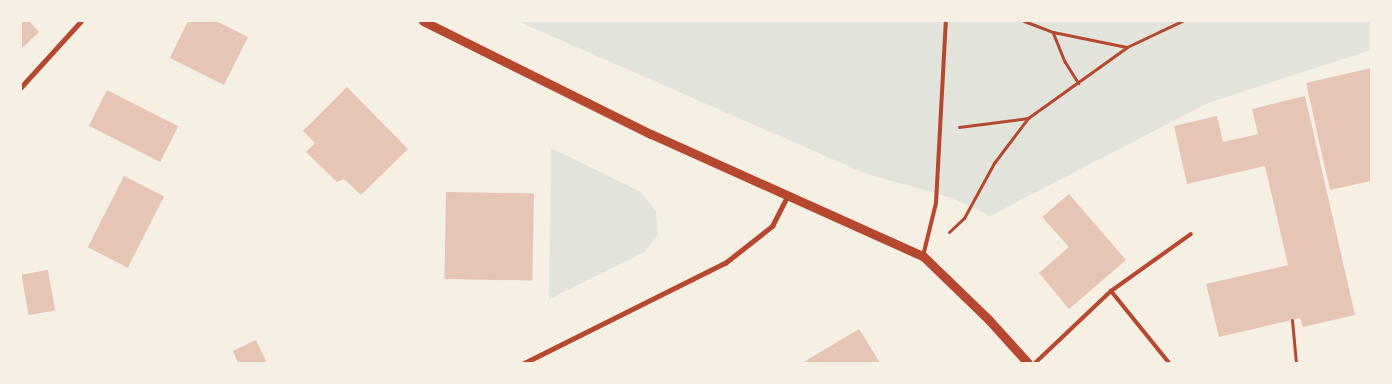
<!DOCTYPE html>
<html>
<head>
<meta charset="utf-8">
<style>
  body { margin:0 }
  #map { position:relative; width:1392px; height:384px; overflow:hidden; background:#f6efe4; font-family:"IBM Plex Sans",sans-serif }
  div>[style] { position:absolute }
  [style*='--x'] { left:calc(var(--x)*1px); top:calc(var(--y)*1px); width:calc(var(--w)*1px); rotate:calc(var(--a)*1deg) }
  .green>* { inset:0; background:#e2e4dc }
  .building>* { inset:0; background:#e6c5b7; transform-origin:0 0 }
  .path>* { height:3px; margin:-1.5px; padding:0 1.5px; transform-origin:1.5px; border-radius:1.5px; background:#b5482f }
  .service>* { height:4px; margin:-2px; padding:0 2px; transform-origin:2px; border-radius:2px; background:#b5482f }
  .minor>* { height:5px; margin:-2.5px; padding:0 2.5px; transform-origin:2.5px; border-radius:2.5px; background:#b5482f }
  .tertiary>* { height:9px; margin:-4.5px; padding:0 4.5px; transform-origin:4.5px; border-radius:4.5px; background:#b5482f }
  span { translate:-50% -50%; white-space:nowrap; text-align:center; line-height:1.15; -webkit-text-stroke:4px #f6efe4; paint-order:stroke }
  .frame { position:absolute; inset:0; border:22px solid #f6efe4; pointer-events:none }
</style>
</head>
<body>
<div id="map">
  <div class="green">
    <i style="clip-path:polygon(517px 21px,1371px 21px,1371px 50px,1208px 103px,990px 216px,952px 198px,864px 173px)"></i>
    <i style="clip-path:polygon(551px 148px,641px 192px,656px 211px,658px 235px,645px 252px,549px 299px)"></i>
  </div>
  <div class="building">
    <i style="clip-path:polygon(21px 21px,29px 21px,39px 32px,21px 49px)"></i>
    <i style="clip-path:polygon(188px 21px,216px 21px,248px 37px,224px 85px,170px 58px)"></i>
    <i style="clip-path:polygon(1371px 68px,1371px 181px,1330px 190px,1306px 83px)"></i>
    <i style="clip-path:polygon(347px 87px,408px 149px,361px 195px,344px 179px,337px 182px,306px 152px,315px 143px,303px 131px)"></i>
    <i style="left:107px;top:90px;width:80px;height:40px;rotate:27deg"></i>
    <i style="clip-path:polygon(1305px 96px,1355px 315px,1303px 327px,1300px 318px,1219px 337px,1206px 284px,1288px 265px,1265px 166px,1187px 184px,1174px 126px,1217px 116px,1223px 142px,1258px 134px,1252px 109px)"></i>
    <i style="left:124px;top:176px;width:45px;height:80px;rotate:27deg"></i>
    <i style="left:446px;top:192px;width:88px;height:87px;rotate:1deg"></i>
    <i style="clip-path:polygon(1069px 194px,1126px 260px,1069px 309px,1039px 273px,1069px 247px,1042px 217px)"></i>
    <i style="left:48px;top:270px;width:41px;height:27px;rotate:80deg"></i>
    <i style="clip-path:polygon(859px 329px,880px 363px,802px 363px)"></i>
    <i style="clip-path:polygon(256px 340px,267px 363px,238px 363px,233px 351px)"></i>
  </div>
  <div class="path">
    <i style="--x:1024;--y:21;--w:31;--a:21"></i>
    <i style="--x:1053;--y:32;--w:75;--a:11.6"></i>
    <i style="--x:1053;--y:33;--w:31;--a:68"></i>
    <i style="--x:1065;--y:62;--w:25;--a:58"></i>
    <i style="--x:959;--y:127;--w:70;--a:-7.4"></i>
    <i style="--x:949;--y:232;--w:21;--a:-43"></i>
    <i style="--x:964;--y:218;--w:63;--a:-61.4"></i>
    <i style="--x:994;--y:163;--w:56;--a:-52.9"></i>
    <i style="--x:1028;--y:118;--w:122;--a:-35.6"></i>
    <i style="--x:1127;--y:47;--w:61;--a:-25.3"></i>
    <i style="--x:1292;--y:320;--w:43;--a:84.7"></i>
  </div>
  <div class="service">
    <i style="--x:923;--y:256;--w:55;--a:-76.2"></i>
    <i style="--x:936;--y:203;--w:182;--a:-86.9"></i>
    <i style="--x:1111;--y:291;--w:92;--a:51.1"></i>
    <i style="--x:1035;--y:363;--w:105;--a:-43.5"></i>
    <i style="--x:1111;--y:291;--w:98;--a:-35.5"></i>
  </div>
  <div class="minor">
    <i style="--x:21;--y:87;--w:89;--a:-47.7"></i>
    <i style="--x:524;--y:363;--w:225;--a:-26.5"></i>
    <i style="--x:725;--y:263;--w:60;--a:-38.2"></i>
    <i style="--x:772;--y:226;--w:35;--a:-63"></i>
  </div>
  <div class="tertiary">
    <i style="--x:423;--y:21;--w:254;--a:26.4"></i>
    <i style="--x:651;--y:134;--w:298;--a:24.2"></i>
    <i style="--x:923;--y:256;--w:92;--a:44.1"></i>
    <i style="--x:989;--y:320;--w:58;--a:47.8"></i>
  </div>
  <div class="frame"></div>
</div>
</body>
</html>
